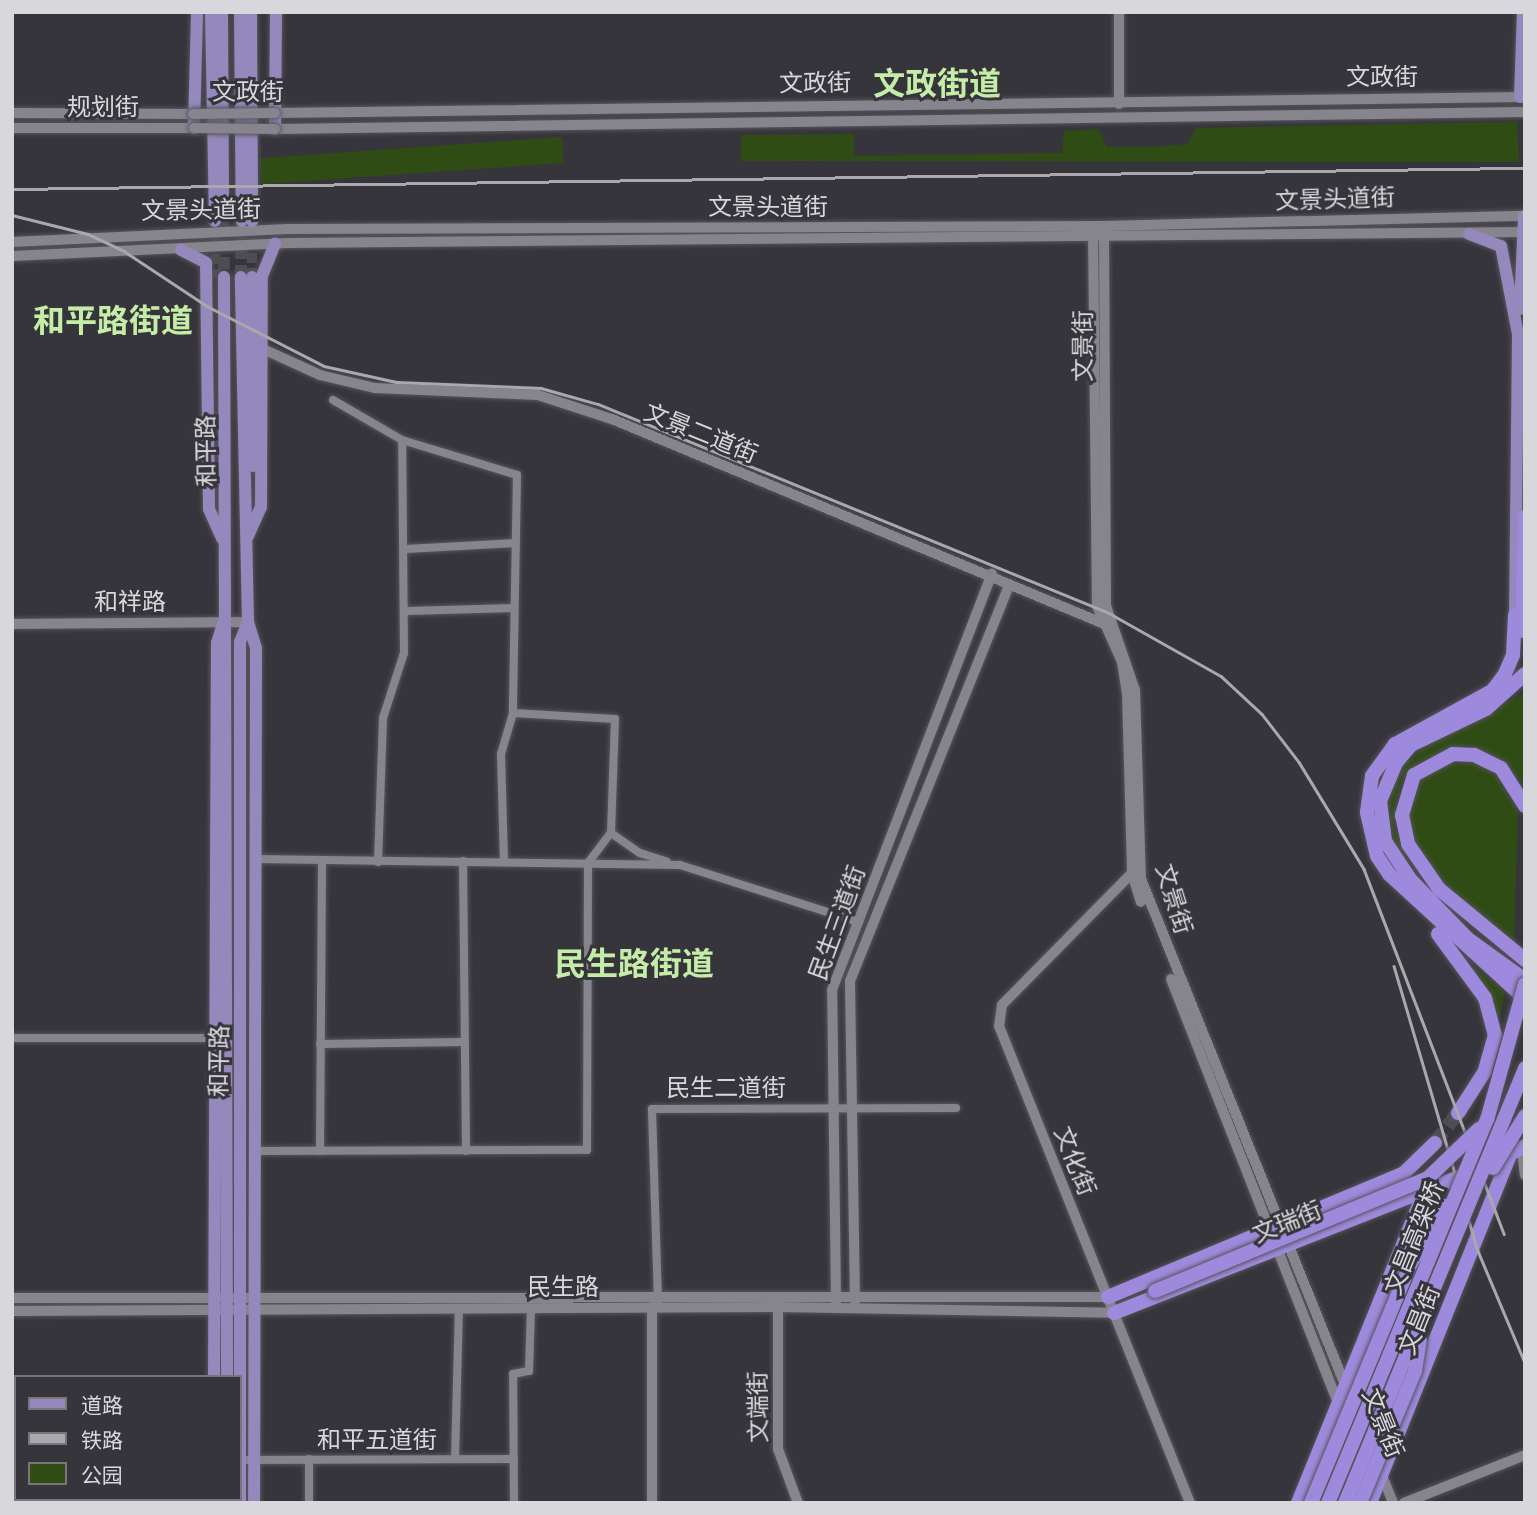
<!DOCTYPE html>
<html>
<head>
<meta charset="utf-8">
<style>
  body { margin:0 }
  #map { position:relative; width:1537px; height:1515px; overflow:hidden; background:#36353b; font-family:Inter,"Noto Sans SC",sans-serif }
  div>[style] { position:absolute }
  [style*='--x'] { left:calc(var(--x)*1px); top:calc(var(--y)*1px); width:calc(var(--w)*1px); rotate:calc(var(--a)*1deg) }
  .green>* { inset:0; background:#304c15; transform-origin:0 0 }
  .secondary-tunnel>* { height:10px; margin-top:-5px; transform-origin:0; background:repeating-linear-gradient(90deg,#4e4d53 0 10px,transparent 0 15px) }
  .primary-tunnel>* { height:12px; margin-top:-6px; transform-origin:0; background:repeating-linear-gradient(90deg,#4e4d53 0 12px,transparent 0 18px) }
  .highway-tunnel>* { height:14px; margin-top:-7px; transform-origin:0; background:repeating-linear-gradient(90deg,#4e4d53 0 14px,transparent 0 21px) }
  .roads { filter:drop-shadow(0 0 2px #55545a) drop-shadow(0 0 2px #55545a) }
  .street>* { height:8px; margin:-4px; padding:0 4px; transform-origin:4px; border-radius:4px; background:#86858d }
  .secondary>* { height:10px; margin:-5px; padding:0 5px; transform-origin:5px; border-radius:5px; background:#86858d }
  .primary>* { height:12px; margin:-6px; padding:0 6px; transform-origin:6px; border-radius:6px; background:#9488bc }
  .highway>* { height:14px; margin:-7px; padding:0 7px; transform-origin:7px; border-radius:7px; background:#9e8adc }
  .rail>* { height:2.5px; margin:-1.25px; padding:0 1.25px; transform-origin:1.25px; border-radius:1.25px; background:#a9a8ac }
  .bridges { filter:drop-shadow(0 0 2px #55545a) drop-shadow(0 0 2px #55545a) }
  .secondary-bridge>* { height:10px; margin:-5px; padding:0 5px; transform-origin:5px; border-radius:5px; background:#86858d }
  .highway-bridge>* { height:14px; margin:-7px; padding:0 7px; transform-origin:7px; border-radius:7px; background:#9e8adc }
  span { translate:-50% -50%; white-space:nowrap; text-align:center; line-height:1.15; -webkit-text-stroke:6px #36353b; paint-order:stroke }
  .street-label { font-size:24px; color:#d8d7db }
  .district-label { font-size:32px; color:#c5eda8; font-weight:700 }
  .frame { position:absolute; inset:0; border:14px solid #d8d7db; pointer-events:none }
  .legend { position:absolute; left:14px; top:1375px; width:228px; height:126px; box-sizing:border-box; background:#36353b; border:2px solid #77767b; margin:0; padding:9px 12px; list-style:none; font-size:21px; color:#d8d7db }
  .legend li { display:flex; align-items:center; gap:14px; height:35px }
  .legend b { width:35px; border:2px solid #77767b }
</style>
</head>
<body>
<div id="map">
  <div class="green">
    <i style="clip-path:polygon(1517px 122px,1519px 162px,741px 161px,741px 135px,854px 134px,854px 156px,1062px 153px,1064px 131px,1099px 129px,1107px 147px,1153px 147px,1187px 144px,1196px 128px)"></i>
    <i style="left:562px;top:137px;width:26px;height:303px;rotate:86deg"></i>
    <i style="clip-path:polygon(1525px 693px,1523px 783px,1493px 754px,1466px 746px,1421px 761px,1400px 785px,1394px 826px,1410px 867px,1390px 835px,1387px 805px,1403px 765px,1427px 744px)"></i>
    <i style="clip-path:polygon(1470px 762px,1496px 773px,1518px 812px,1514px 948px,1453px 897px,1415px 846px,1408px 815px,1419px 782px,1438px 766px)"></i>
    <i style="clip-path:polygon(1462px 958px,1505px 991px,1497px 1028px)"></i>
  </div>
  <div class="secondary-tunnel">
    <i style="--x:252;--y:223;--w:54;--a:90"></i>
    <i style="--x:215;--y:224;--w:53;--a:88.9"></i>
  </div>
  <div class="primary-tunnel">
    <i style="--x:223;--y:221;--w:56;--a:89"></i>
    <i style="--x:241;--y:277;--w:56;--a:-89"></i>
  </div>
  <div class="highway-tunnel">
    <i style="--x:1435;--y:1143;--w:38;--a:-53"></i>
  </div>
  <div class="roads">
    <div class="street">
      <i style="--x:333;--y:400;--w:80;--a:30.1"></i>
      <i style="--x:402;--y:440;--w:120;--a:16.9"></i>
      <i style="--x:517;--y:475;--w:238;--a:91"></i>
      <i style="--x:406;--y:549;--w:110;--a:-3.1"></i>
      <i style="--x:407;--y:611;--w:107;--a:-1.6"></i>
      <i style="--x:611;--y:833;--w:35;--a:35"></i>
      <i style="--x:640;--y:853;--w:28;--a:18"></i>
      <i style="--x:255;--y:859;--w:425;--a:0.8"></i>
      <i style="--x:680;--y:865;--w:188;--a:17.7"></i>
      <i style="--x:463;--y:861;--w:290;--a:89.4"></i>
      <i style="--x:378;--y:862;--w:144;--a:-88"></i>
      <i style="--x:383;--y:718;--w:68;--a:-72.1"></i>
      <i style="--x:404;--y:653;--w:213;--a:-90.5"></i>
      <i style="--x:12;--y:1038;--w:203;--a:0"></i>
      <i style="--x:320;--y:1044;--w:145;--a:-0.8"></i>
      <i style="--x:254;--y:1151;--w:333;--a:-0.2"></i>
      <i style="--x:587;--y:1150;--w:287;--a:-89.8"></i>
      <i style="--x:588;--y:863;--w:38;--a:-53"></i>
      <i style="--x:611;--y:833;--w:114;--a:-88"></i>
      <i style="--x:615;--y:719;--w:102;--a:-176.6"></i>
      <i style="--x:513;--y:713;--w:43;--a:106.3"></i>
      <i style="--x:501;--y:754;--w:107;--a:88.4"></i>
      <i style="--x:320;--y:1151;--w:289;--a:-89.6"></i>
      <i style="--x:658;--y:1301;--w:192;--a:-91.8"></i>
      <i style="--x:652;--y:1109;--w:304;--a:-0.2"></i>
      <i style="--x:455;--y:1459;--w:151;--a:-88.5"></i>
      <i style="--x:241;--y:1460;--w:273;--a:-0.2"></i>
      <i style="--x:309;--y:1503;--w:44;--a:-90"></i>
      <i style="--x:514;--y:1503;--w:129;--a:-90.4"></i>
      <i style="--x:513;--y:1374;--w:16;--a:-11"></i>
      <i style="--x:529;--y:1371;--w:63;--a:-88.2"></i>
    </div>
    <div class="secondary">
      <i style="--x:1119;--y:12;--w:92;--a:90"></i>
      <i style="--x:12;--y:113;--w:181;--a:0.3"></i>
      <i style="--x:275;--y:113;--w:1250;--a:-0.73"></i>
      <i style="--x:12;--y:128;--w:182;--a:0"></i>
      <i style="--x:275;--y:129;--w:1250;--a:-0.78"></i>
      <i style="--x:1093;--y:229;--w:377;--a:89.4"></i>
      <i style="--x:1097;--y:606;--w:61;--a:65.9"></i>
      <i style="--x:1122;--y:662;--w:30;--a:81"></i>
      <i style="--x:1127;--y:692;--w:181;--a:88.4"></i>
      <i style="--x:1132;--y:873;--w:30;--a:73"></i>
      <i style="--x:1104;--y:230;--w:376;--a:89.7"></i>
      <i style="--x:1106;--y:606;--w:89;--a:71"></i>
      <i style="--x:1135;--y:690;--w:189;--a:88.2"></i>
      <i style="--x:1141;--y:879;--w:551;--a:68.04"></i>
      <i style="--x:12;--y:242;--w:276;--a:-2.7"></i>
      <i style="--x:288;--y:229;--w:816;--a:-0.21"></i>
      <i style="--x:1104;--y:226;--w:421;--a:-1.4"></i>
      <i style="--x:12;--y:256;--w:276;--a:-2.7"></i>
      <i style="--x:288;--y:243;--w:1237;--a:-0.51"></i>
      <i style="--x:263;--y:349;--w:63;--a:24.5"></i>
      <i style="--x:320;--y:375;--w:57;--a:13.3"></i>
      <i style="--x:375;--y:388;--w:163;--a:2.5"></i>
      <i style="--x:538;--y:395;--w:78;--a:18"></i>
      <i style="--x:612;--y:419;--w:536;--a:22.6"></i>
      <i style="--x:12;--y:624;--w:236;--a:-0.5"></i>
      <i style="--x:1132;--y:873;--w:185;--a:134.6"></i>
      <i style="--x:1002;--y:1005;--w:21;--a:98"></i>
      <i style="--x:999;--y:1026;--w:514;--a:68.18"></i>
      <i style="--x:1171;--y:979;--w:460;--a:68.5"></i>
      <i style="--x:1522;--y:1148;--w:27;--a:84"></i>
      <i style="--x:12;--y:1298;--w:1096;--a:-0.05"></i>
      <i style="--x:855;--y:1301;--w:320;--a:-90.9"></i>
      <i style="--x:850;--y:981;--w:427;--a:-68.1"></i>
      <i style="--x:836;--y:1302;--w:312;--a:-90.7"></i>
      <i style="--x:832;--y:990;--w:446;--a:-69"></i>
      <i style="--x:778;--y:1307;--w:142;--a:90"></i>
      <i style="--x:778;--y:1449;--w:58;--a:69.7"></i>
      <i style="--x:12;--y:1311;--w:766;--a:-0.3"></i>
      <i style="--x:778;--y:1307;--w:336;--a:1"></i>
      <i style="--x:12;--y:1461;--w:4;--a:0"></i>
      <i style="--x:1381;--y:1473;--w:32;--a:68"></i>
      <i style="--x:652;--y:1503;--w:196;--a:-90"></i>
      <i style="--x:1404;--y:1503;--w:130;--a:-21.6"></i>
    </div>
    <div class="primary">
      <i style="--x:211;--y:12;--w:209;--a:88.9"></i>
      <i style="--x:222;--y:12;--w:192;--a:89.7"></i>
      <i style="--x:240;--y:12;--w:209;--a:89.5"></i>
      <i style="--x:251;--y:12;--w:209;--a:89.7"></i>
      <i style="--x:1520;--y:97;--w:85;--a:-88"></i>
      <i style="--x:194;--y:128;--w:116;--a:-88.5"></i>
      <i style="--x:275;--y:129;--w:117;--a:-89.5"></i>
      <i style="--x:1469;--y:234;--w:34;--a:21"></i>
      <i style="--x:1501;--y:246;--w:90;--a:79.1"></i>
      <i style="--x:1518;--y:334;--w:281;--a:90.6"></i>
      <i style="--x:181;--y:250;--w:28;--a:27"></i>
      <i style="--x:206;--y:263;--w:246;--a:89.3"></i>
      <i style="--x:209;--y:509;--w:32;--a:66"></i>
      <i style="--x:224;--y:277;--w:1100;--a:89.84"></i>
      <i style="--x:252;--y:277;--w:189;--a:89.7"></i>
      <i style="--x:1520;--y:309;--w:93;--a:-87.5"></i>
      <i style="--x:248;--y:536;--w:32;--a:-66"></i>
      <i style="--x:261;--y:507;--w:231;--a:-89.8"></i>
      <i style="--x:262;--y:276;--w:35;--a:-68"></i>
      <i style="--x:248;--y:622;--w:27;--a:73"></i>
      <i style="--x:256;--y:648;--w:855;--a:90.13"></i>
      <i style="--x:214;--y:1377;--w:734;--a:-89.77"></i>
      <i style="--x:217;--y:643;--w:21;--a:-73"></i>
      <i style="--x:213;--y:1503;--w:4;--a:-90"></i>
      <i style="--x:228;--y:1503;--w:4;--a:-90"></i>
      <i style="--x:240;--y:1503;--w:861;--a:-90"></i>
      <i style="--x:240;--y:642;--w:22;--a:-68"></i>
      <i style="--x:248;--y:622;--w:345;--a:-91.2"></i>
    </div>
    <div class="highway">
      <i style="--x:1515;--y:615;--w:40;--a:92.9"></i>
      <i style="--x:1513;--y:655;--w:21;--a:113"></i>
      <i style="--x:1505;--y:674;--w:21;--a:127"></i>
      <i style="--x:1492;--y:691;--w:111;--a:151.3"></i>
      <i style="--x:1395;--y:744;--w:39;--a:126"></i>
      <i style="--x:1372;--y:776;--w:37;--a:98"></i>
      <i style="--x:1367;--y:813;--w:44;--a:76.9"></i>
      <i style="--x:1377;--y:856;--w:22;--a:56"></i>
      <i style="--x:1389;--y:874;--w:185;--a:42.6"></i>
      <i style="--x:1522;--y:631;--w:114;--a:-88.5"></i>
      <i style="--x:1525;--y:674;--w:52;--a:138.1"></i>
      <i style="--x:1486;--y:709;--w:83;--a:154.4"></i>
      <i style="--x:1411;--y:745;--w:23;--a:130"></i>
      <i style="--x:1396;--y:763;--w:41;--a:112.8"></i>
      <i style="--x:1380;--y:801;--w:40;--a:82.9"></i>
      <i style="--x:1385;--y:841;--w:45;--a:56.7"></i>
      <i style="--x:1410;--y:879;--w:83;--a:46"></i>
      <i style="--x:1468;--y:939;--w:70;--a:35.7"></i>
      <i style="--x:1525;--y:806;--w:45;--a:-122.3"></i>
      <i style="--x:1501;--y:768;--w:30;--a:-154"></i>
      <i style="--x:1474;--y:755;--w:21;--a:-177"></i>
      <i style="--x:1453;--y:754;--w:44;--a:151.7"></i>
      <i style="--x:1414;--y:775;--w:42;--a:106.7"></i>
      <i style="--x:1402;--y:815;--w:30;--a:78"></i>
      <i style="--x:1408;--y:844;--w:55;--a:55.4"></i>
      <i style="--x:1439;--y:889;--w:112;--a:39.5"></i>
      <i style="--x:1438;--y:934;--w:79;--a:53.7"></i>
      <i style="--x:1485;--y:998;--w:38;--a:75"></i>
      <i style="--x:1495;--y:1035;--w:37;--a:106"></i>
      <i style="--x:1485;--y:1071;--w:50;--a:122.7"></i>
      <i style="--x:1495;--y:1162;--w:34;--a:-28"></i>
      <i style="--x:1108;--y:1297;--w:321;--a:-22.7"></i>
      <i style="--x:1404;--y:1173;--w:43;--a:-44.1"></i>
      <i style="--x:1114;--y:1313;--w:383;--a:-21.5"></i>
      <i style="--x:1298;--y:1503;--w:337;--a:-67.9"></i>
      <i style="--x:1370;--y:1503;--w:376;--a:-68.1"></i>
    </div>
  </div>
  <div class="rail">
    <i style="--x:12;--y:189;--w:1513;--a:-0.8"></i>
    <i style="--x:12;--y:215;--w:78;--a:14"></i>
    <i style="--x:88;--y:234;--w:40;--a:25"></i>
    <i style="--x:124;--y:251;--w:100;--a:33.5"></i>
    <i style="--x:207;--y:306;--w:131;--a:27.1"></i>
    <i style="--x:324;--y:366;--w:75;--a:12.4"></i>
    <i style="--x:397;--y:382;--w:144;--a:2.4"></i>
    <i style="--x:541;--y:388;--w:59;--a:15.7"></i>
    <i style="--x:598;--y:404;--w:552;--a:22.24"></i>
    <i style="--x:1109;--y:613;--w:129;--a:29.4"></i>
    <i style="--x:1221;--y:676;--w:56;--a:42.8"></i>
    <i style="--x:1262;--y:714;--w:61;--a:52.4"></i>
    <i style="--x:1299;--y:762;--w:125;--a:58.7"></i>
    <i style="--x:1364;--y:869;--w:391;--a:69"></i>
    <i style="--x:1394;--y:966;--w:297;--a:73.6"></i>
    <i style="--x:1478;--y:1251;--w:121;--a:67.2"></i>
  </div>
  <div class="bridges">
    <div class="secondary-bridge">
      <i style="--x:193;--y:114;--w:82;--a:-0.7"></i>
      <i style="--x:194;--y:128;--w:81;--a:0.7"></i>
    </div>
    <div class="highway-bridge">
      <i style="--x:1493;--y:1168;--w:61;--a:-58.4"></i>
      <i style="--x:1155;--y:1291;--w:295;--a:-22.5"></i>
      <i style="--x:1428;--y:1178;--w:71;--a:-43.9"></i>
      <i style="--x:1311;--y:1503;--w:260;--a:-67.4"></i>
      <i style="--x:1411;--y:1263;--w:67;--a:-58.4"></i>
      <i style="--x:1328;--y:1503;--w:415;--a:-67.5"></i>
      <i style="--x:1487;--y:1120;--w:141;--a:-74.4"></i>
      <i style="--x:1345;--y:1503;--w:471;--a:-67.5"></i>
      <i style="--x:1360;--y:1503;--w:143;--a:-67.4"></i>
      <i style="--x:1415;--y:1371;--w:31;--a:-81"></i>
    </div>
  </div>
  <div class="street-label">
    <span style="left:1382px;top:77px">文政街</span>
    <span style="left:815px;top:83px;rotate:-1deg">文政街</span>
    <span style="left:248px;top:92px">文政街</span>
    <span style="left:103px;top:107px">规划街</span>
    <span style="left:1335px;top:199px;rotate:-2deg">文景头道街</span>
    <span style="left:768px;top:207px">文景头道街</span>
    <span style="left:201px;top:210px;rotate:-1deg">文景头道街</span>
    <span style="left:1083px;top:346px;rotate:-90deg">文景街</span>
    <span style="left:701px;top:433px;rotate:22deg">文景二道街</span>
    <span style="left:206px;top:451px;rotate:-91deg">和平路</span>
    <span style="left:130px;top:602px">和祥路</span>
    <span style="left:1174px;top:899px;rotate:73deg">文景街</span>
    <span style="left:837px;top:923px;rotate:-70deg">民生三道街</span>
    <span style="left:219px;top:1061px;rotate:-89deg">和平路</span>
    <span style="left:726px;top:1088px">民生二道街</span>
    <span style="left:1075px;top:1161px;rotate:68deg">文化街</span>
    <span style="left:1287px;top:1222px;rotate:-22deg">文瑞街</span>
    <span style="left:1414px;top:1238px;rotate:-68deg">文昌高架桥</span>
    <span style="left:563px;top:1287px">民生路</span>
    <span style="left:1419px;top:1320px;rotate:-68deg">文昌街</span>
    <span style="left:758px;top:1407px;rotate:-91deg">文端街</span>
    <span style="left:1383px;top:1423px;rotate:68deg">文景街</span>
    <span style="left:377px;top:1440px">和平五道街</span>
  </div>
  <div class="district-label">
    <span style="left:937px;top:84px">文政街道</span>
    <span style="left:113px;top:321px">和平路街道</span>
    <span style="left:634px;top:964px">民生路街道</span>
  </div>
  <div class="frame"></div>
  <ul class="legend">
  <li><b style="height:9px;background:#9488bc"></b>道路</li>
  <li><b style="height:9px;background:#a9a8ac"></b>铁路</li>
  <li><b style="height:19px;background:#304c15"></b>公园</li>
  </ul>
</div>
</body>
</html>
